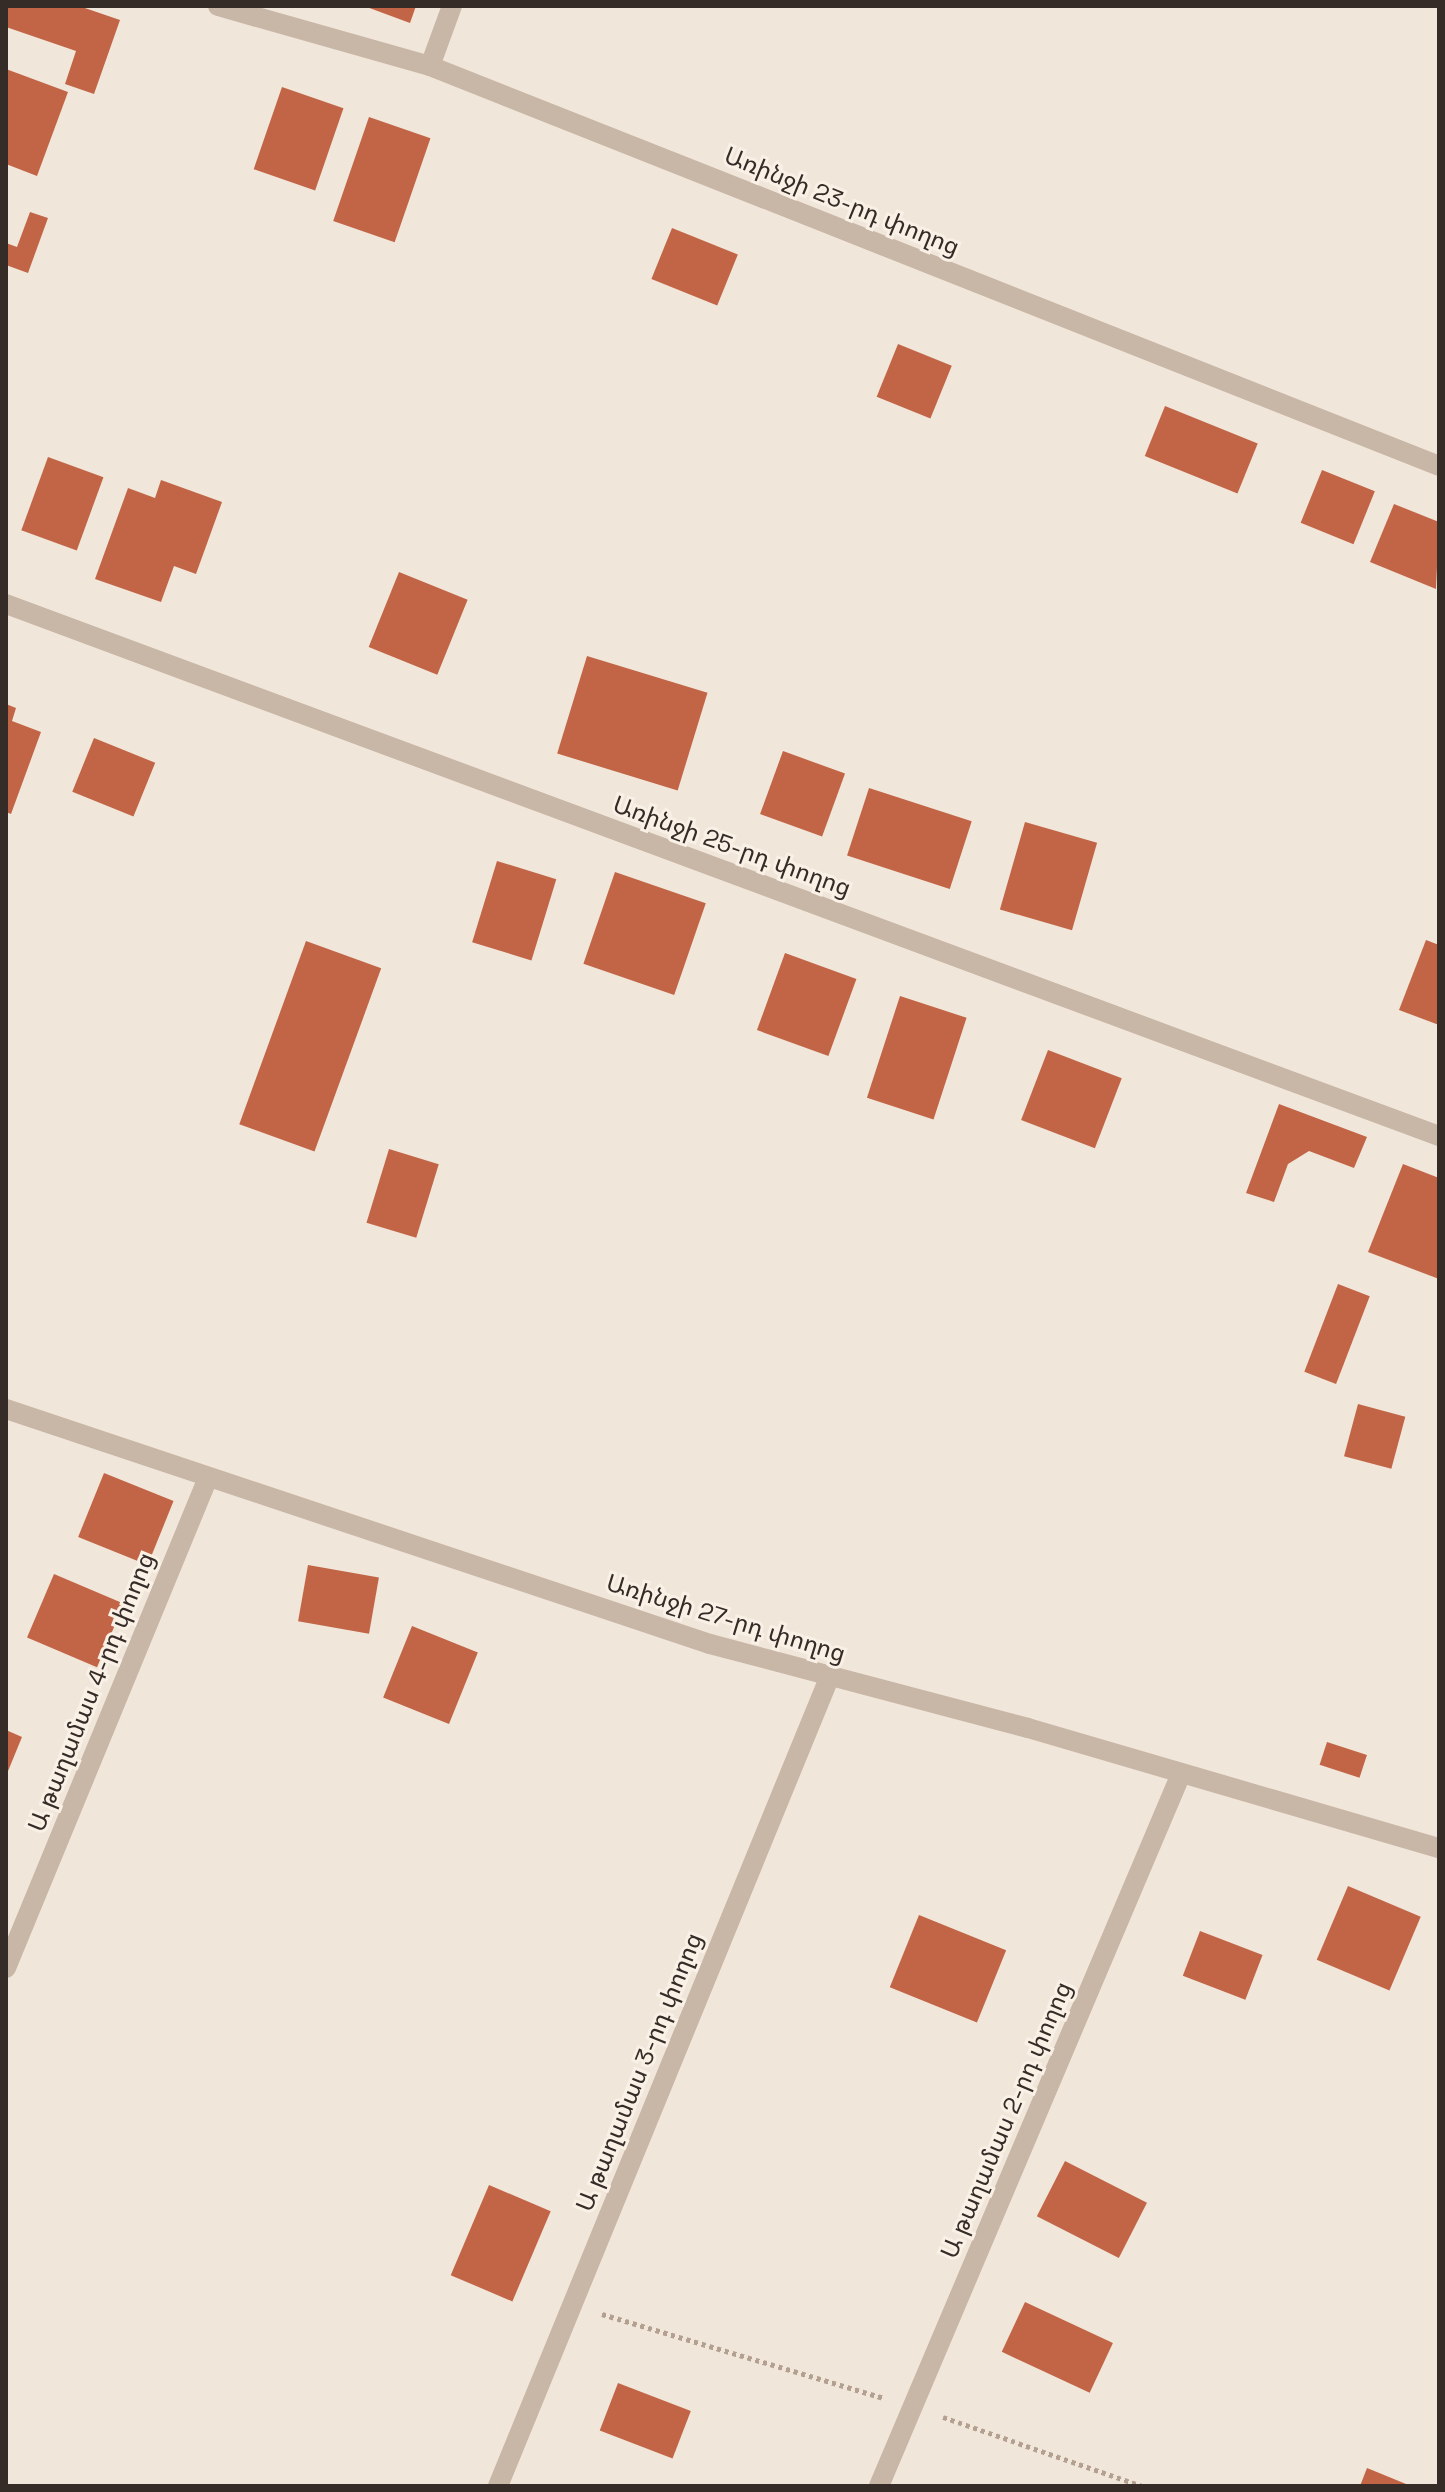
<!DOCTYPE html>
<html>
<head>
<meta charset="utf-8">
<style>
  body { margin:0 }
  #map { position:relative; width:1445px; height:2492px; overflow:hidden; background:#f1e6da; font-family:"Space Grotesk","Noto Sans Armenian",sans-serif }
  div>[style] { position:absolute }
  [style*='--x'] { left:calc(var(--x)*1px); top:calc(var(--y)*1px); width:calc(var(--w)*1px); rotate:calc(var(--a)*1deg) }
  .building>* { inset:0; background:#c26546; transform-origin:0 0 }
  .path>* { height:5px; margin-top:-2.5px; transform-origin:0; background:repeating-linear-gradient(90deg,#b4a091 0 4px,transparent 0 8px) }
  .street>* { height:20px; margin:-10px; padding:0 10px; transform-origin:10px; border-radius:10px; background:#c8b6a6 }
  span { translate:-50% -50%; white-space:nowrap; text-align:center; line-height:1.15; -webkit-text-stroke:6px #f9f0e6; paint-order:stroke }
  .street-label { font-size:24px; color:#352b27 }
  .frame { position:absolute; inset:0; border:8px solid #352b27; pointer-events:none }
</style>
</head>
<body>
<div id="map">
  <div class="building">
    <i style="clip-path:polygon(6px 6px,79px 6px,120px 20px,94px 94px,65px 84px,76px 51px,6px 27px)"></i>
    <i style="clip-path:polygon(364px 6px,416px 6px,410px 23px)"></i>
    <i style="clip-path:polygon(6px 69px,68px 92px,37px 176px,6px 164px)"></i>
    <i style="left:282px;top:87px;width:65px;height:87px;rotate:19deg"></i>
    <i style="left:369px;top:117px;width:65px;height:110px;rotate:19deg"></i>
    <i style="clip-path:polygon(30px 212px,48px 218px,28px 273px,6px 265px,6px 243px,17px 247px)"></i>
    <i style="left:672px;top:228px;width:71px;height:55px;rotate:22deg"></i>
    <i style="left:898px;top:344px;width:58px;height:57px;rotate:22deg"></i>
    <i style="left:1165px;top:406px;width:100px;height:54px;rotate:22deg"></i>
    <i style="left:48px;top:457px;width:59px;height:78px;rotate:20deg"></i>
    <i style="left:1322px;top:470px;width:57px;height:57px;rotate:22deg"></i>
    <i style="clip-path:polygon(161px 480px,222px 502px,196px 574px,174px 566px,161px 602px,95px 579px,128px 488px,155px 498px)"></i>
    <i style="clip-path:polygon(1394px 504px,1439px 522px,1436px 589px,1370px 562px)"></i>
    <i style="left:399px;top:572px;width:74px;height:81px;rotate:22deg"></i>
    <i style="left:587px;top:656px;width:126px;height:102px;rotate:17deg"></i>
    <i style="clip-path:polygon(6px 704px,16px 708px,12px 721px,41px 732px,11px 814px,6px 812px)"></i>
    <i style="left:94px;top:738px;width:66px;height:58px;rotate:22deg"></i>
    <i style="left:783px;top:751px;width:66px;height:67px;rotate:20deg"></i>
    <i style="left:869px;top:788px;width:108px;height:71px;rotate:18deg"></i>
    <i style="left:1025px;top:822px;width:75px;height:91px;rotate:16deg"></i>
    <i style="left:497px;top:861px;width:62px;height:85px;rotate:17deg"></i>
    <i style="left:615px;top:872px;width:96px;height:97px;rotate:19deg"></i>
    <i style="clip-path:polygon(1426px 940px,1439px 945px,1439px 1025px,1399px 1010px)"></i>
    <i style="left:306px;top:941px;width:80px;height:195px;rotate:20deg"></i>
    <i style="left:785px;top:953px;width:76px;height:82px;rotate:20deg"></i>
    <i style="left:900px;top:996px;width:70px;height:107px;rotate:18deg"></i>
    <i style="left:1048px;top:1050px;width:79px;height:75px;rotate:21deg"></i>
    <i style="clip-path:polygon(1279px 1104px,1367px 1137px,1354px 1168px,1309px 1151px,1288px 1164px,1274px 1202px,1246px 1193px)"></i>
    <i style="left:389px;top:1149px;width:52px;height:77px;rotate:17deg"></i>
    <i style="clip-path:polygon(1403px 1164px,1439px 1178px,1439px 1279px,1368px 1252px)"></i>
    <i style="left:1338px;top:1284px;width:34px;height:94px;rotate:21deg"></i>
    <i style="left:1358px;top:1404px;width:49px;height:54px;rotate:15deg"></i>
    <i style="left:104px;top:1473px;width:75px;height:69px;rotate:22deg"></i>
    <i style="left:308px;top:1565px;width:72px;height:57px;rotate:10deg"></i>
    <i style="left:54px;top:1574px;width:76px;height:69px;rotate:23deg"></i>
    <i style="left:412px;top:1626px;width:71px;height:77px;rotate:22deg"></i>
    <i style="clip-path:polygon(6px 1730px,22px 1737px,6px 1776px)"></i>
    <i style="left:1327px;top:1742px;width:42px;height:24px;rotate:18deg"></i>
    <i style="left:1348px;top:1886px;width:79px;height:80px;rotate:23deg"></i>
    <i style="left:919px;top:1915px;width:94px;height:78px;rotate:22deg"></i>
    <i style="left:1200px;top:1931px;width:67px;height:48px;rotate:21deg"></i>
    <i style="left:1065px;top:2161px;width:92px;height:62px;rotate:27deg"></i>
    <i style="left:489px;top:2185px;width:67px;height:98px;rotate:23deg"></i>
    <i style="left:1025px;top:2302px;width:97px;height:55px;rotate:25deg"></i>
    <i style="left:618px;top:2383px;width:78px;height:51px;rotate:21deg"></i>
    <i style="clip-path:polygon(1367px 2468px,1411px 2486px,1360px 2486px)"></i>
  </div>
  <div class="path">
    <i style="--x:602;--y:2314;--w:294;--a:16.6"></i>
    <i style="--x:943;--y:2417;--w:211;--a:19.1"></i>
  </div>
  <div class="street">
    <i style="--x:218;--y:6;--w:220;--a:15.8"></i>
    <i style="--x:430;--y:66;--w:1085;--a:21.62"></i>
    <i style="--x:430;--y:66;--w:64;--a:-69.9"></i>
    <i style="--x:6;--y:604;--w:1529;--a:20.37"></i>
    <i style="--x:6;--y:1409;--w:742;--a:18.46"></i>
    <i style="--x:710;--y:1644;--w:329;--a:14.8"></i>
    <i style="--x:1028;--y:1728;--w:428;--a:16.3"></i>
    <i style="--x:6;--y:1968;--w:528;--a:-67.61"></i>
    <i style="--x:498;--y:2486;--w:873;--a:-67.72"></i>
    <i style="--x:879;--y:2486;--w:773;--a:-67.02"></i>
  </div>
  <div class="street-label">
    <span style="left:842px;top:201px;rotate:22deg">Առինջի 23-րդ փողոց</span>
    <span style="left:732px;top:846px;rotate:20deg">Առինջի 25-րդ փողոց</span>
    <span style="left:726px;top:1618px;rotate:17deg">Առինջի 27-րդ փողոց</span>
    <span style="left:91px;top:1692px;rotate:-68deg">Ա թաղամաս 4-րդ փողոց</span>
    <span style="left:639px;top:2072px;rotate:-68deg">Ա թաղամաս 3-րդ փողոց</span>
    <span style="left:1006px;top:2120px;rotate:-67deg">Ա թաղամաս 2-րդ փողոց</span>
  </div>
  <div class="frame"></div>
</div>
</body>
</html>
